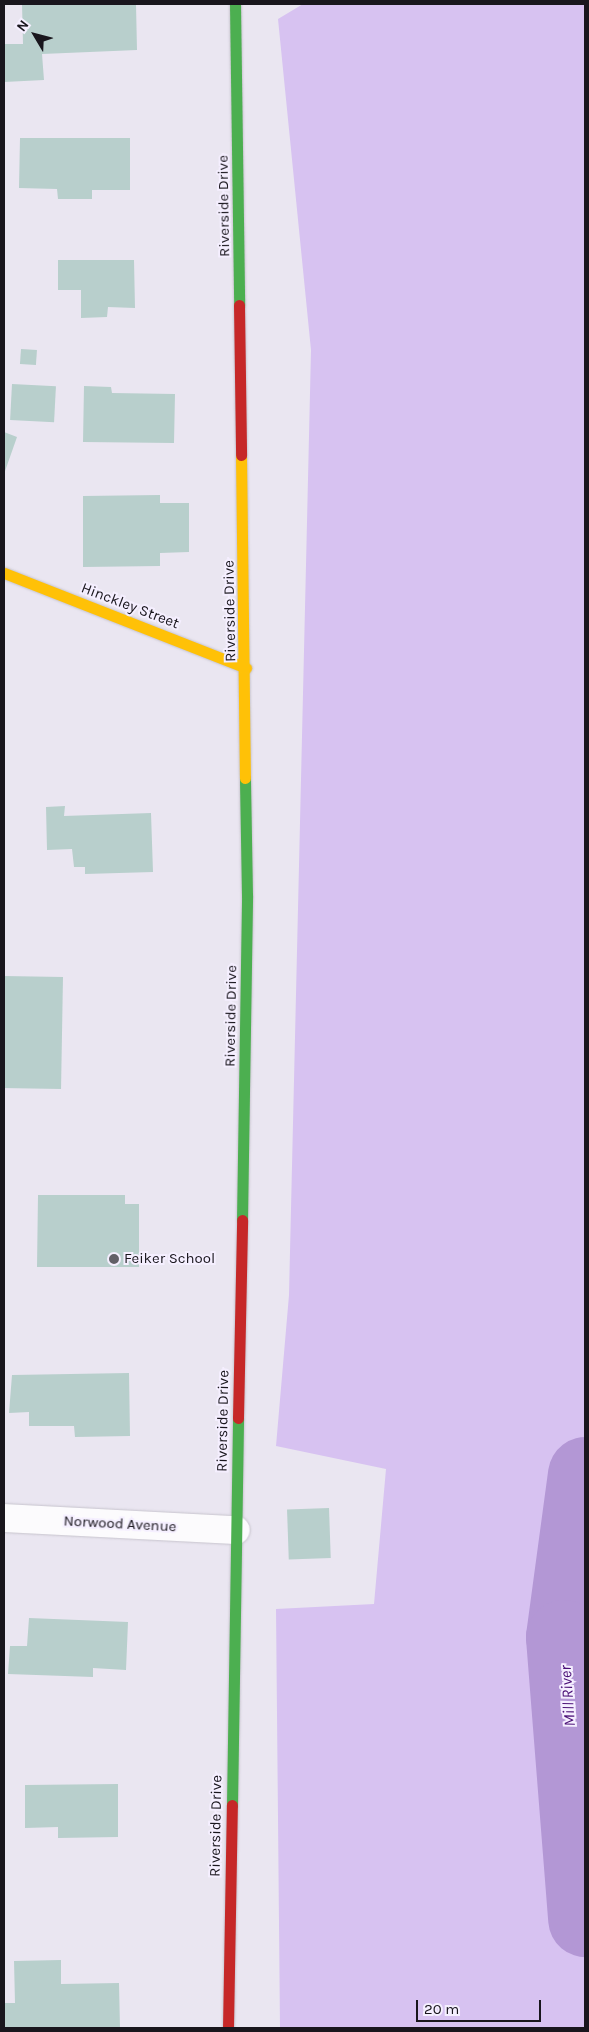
<!DOCTYPE html>
<html>
<head>
<meta charset="utf-8">
<style>
  body { margin:0 }
  #map { position:relative; width:589px; height:2032px; overflow:hidden; background:#eae6f1; font-family:Karla,sans-serif }
  div>[style] { position:absolute }
  [style*='--x'] { left:calc(var(--x)*1px); top:calc(var(--y)*1px); width:calc(var(--w)*1px); rotate:calc(var(--a)*1deg) }
  .green>* { inset:0; background:#d7c2f1 }
  .river>* { height:75px; margin:-37.5px; padding:0 37.5px; transform-origin:37.5px; border-radius:37.5px; background:#b397d5 }
  .building>* { inset:0; background:#b8cfcc; transform-origin:0 0 }
  .roads { filter:drop-shadow(0 0 1px #c7c4cd) drop-shadow(0 0 1px #c7c4cd) }
  .street>* { height:28px; margin:-14px; padding:0 14px; transform-origin:14px; border-radius:14px; background:#fcfbfd }
  .fast>* { height:11px; margin:-5.5px; padding:0 5.5px; transform-origin:5.5px; border-radius:5.5px; background:#4caf50 }
  .slow>* { height:11px; margin:-5.5px; padding:0 5.5px; transform-origin:5.5px; border-radius:5.5px; background:#ffc107 }
  .jam>* { height:11px; margin:-5.5px; padding:0 5.5px; transform-origin:5.5px; border-radius:5.5px; background:#c62828 }
  .dots>* { width:14px; height:14px; translate:-50% -50%; box-sizing:border-box; border:2px solid #f5efff; border-radius:50% }
  span { translate:-50% -50%; white-space:nowrap; text-align:center; line-height:1.15; -webkit-text-stroke:4px #f5efff; paint-order:stroke }
  .street-label { font-size:15px; color:#19161d }
  .poi-label { font-size:15px; color:#19161d }
  .left { translate:0 -50%; text-align:left }
  .water-label { font-size:16px; color:#490e75; font-style:italic }
  .frame { position:absolute; inset:0; border:5px solid #19161d; pointer-events:none }
  .north { position:absolute; left:10px; top:10px; width:50px; height:50px; -webkit-text-stroke:4px #f5efff; paint-order:stroke; rotate:307deg; font-size:14px; font-weight:700; line-height:20px; text-align:center; color:#19161d }
  .north::after { content:''; display:block; margin:auto; width:18px; height:22px; background:#19161d; clip-path:polygon(50% 0,100% 100%,50% 72%,0 100%) }
  .scale { position:absolute; left:416px; top:2000px; width:125px; height:22px; box-sizing:border-box; border:2px solid #19161d; border-top:0; padding-left:6px; font-size:15px; line-height:18px; white-space:nowrap; color:#19161d; -webkit-text-stroke:4px #f5efff; paint-order:stroke }
</style>
</head>
<body>
<div id="map">
  <div class="green">
    <i style="clip-path:polygon(303px 4px,585px 4px,585px 2028px,280px 2028px,276px 1609px,374px 1604px,386px 1469px,276px 1446px,289px 1295px,311px 350px,278px 19px)"></i>
  </div>
  <div class="river">
    <i style="--x:585;--y:1474;--w:164;--a:97.7"></i>
    <i style="--x:563;--y:1637;--w:283;--a:85.5"></i>
  </div>
  <div class="building">
    <i style="clip-path:polygon(22px 4px,136px 4px,137px 50px,42px 54px,44px 80px,4px 82px,4px 44px,23px 44px)"></i>
    <i style="clip-path:polygon(20px 138px,130px 138px,130px 190px,92px 190px,92px 199px,58px 199px,57px 189px,19px 188px)"></i>
    <i style="clip-path:polygon(58px 260px,134px 260px,135px 308px,108px 307px,107px 317px,81px 318px,81px 290px,58px 290px)"></i>
    <i style="left:21px;top:349px;width:16px;height:15px;rotate:4deg"></i>
    <i style="left:12px;top:384px;width:44px;height:36px;rotate:3deg"></i>
    <i style="clip-path:polygon(84px 386px,111px 387px,112px 393px,175px 394px,174px 443px,83px 442px)"></i>
    <i style="clip-path:polygon(4px 432px,17px 437px,4px 474px)"></i>
    <i style="clip-path:polygon(160px 495px,160px 503px,189px 503px,189px 552px,160px 553px,160px 566px,83px 567px,83px 496px)"></i>
    <i style="clip-path:polygon(65px 806px,64px 816px,151px 813px,153px 872px,85px 874px,85px 867px,74px 867px,72px 849px,47px 850px,46px 807px)"></i>
    <i style="left:4px;top:976px;width:59px;height:112px;rotate:1deg"></i>
    <i style="clip-path:polygon(38px 1195px,125px 1195px,125px 1204px,139px 1204px,139px 1267px,37px 1267px)"></i>
    <i style="clip-path:polygon(129px 1373px,130px 1436px,75px 1437px,74px 1426px,29px 1426px,29px 1412px,9px 1413px,12px 1375px)"></i>
    <i style="left:329px;top:1508px;width:50px;height:42px;rotate:88deg"></i>
    <i style="clip-path:polygon(29px 1618px,128px 1622px,126px 1670px,93px 1668px,93px 1677px,8px 1674px,10px 1646px,27px 1646px)"></i>
    <i style="clip-path:polygon(118px 1784px,118px 1837px,58px 1838px,58px 1827px,25px 1828px,25px 1785px)"></i>
    <i style="clip-path:polygon(61px 1960px,61px 1984px,119px 1983px,120px 2028px,4px 2028px,4px 2003px,15px 2003px,14px 1961px)"></i>
  </div>
  <div class="roads">
    <div class="street">
      <i style="--x:4;--y:1518;--w:232;--a:3"></i>
    </div>
    <div class="fast">
      <i style="--x:235;--y:4;--w:301;--a:89.2"></i>
      <i style="--x:242;--y:1220;--w:325;--a:-89.1"></i>
      <i style="--x:247;--y:895;--w:117;--a:-91"></i>
      <i style="--x:232;--y:1805;--w:387;--a:-89.1"></i>
    </div>
    <div class="slow">
      <i style="--x:241;--y:455;--w:323;--a:89.3"></i>
      <i style="--x:4;--y:573;--w:260;--a:21.4"></i>
    </div>
    <div class="jam">
      <i style="--x:239;--y:305;--w:150;--a:89.2"></i>
      <i style="--x:238;--y:1418;--w:198;--a:-88.8"></i>
      <i style="--x:228;--y:2028;--w:223;--a:-89"></i>
    </div>
  </div>
  <div class="dots">
    <i style="left:114px;top:1259px;background:#625f67"></i>
  </div>
  <div class="street-label">
    <span style="left:224px;top:206px;rotate:-91deg">Riverside Drive</span>
    <span style="left:130px;top:606px;rotate:21deg">Hinckley Street</span>
    <span style="left:230px;top:611px;rotate:-91deg">Riverside Drive</span>
    <span style="left:231px;top:1016px;rotate:-89deg">Riverside Drive</span>
    <span style="left:223px;top:1421px;rotate:-89deg">Riverside Drive</span>
    <span style="left:120px;top:1524px;rotate:3deg">Norwood Avenue</span>
    <span style="left:216px;top:1826px;rotate:-89deg">Riverside Drive</span>
  </div>
  <div class="poi-label">
    <span class="left" style="left:124px;top:1259px">Feiker School</span>
  </div>
  <div class="water-label">
    <span style="left:568px;top:1696px;rotate:-94deg">Mill River</span>
  </div>
  <div class="frame"></div>
  <div class="north">N</div>
  <div class="scale">20 m</div>
</div>
</body>
</html>
